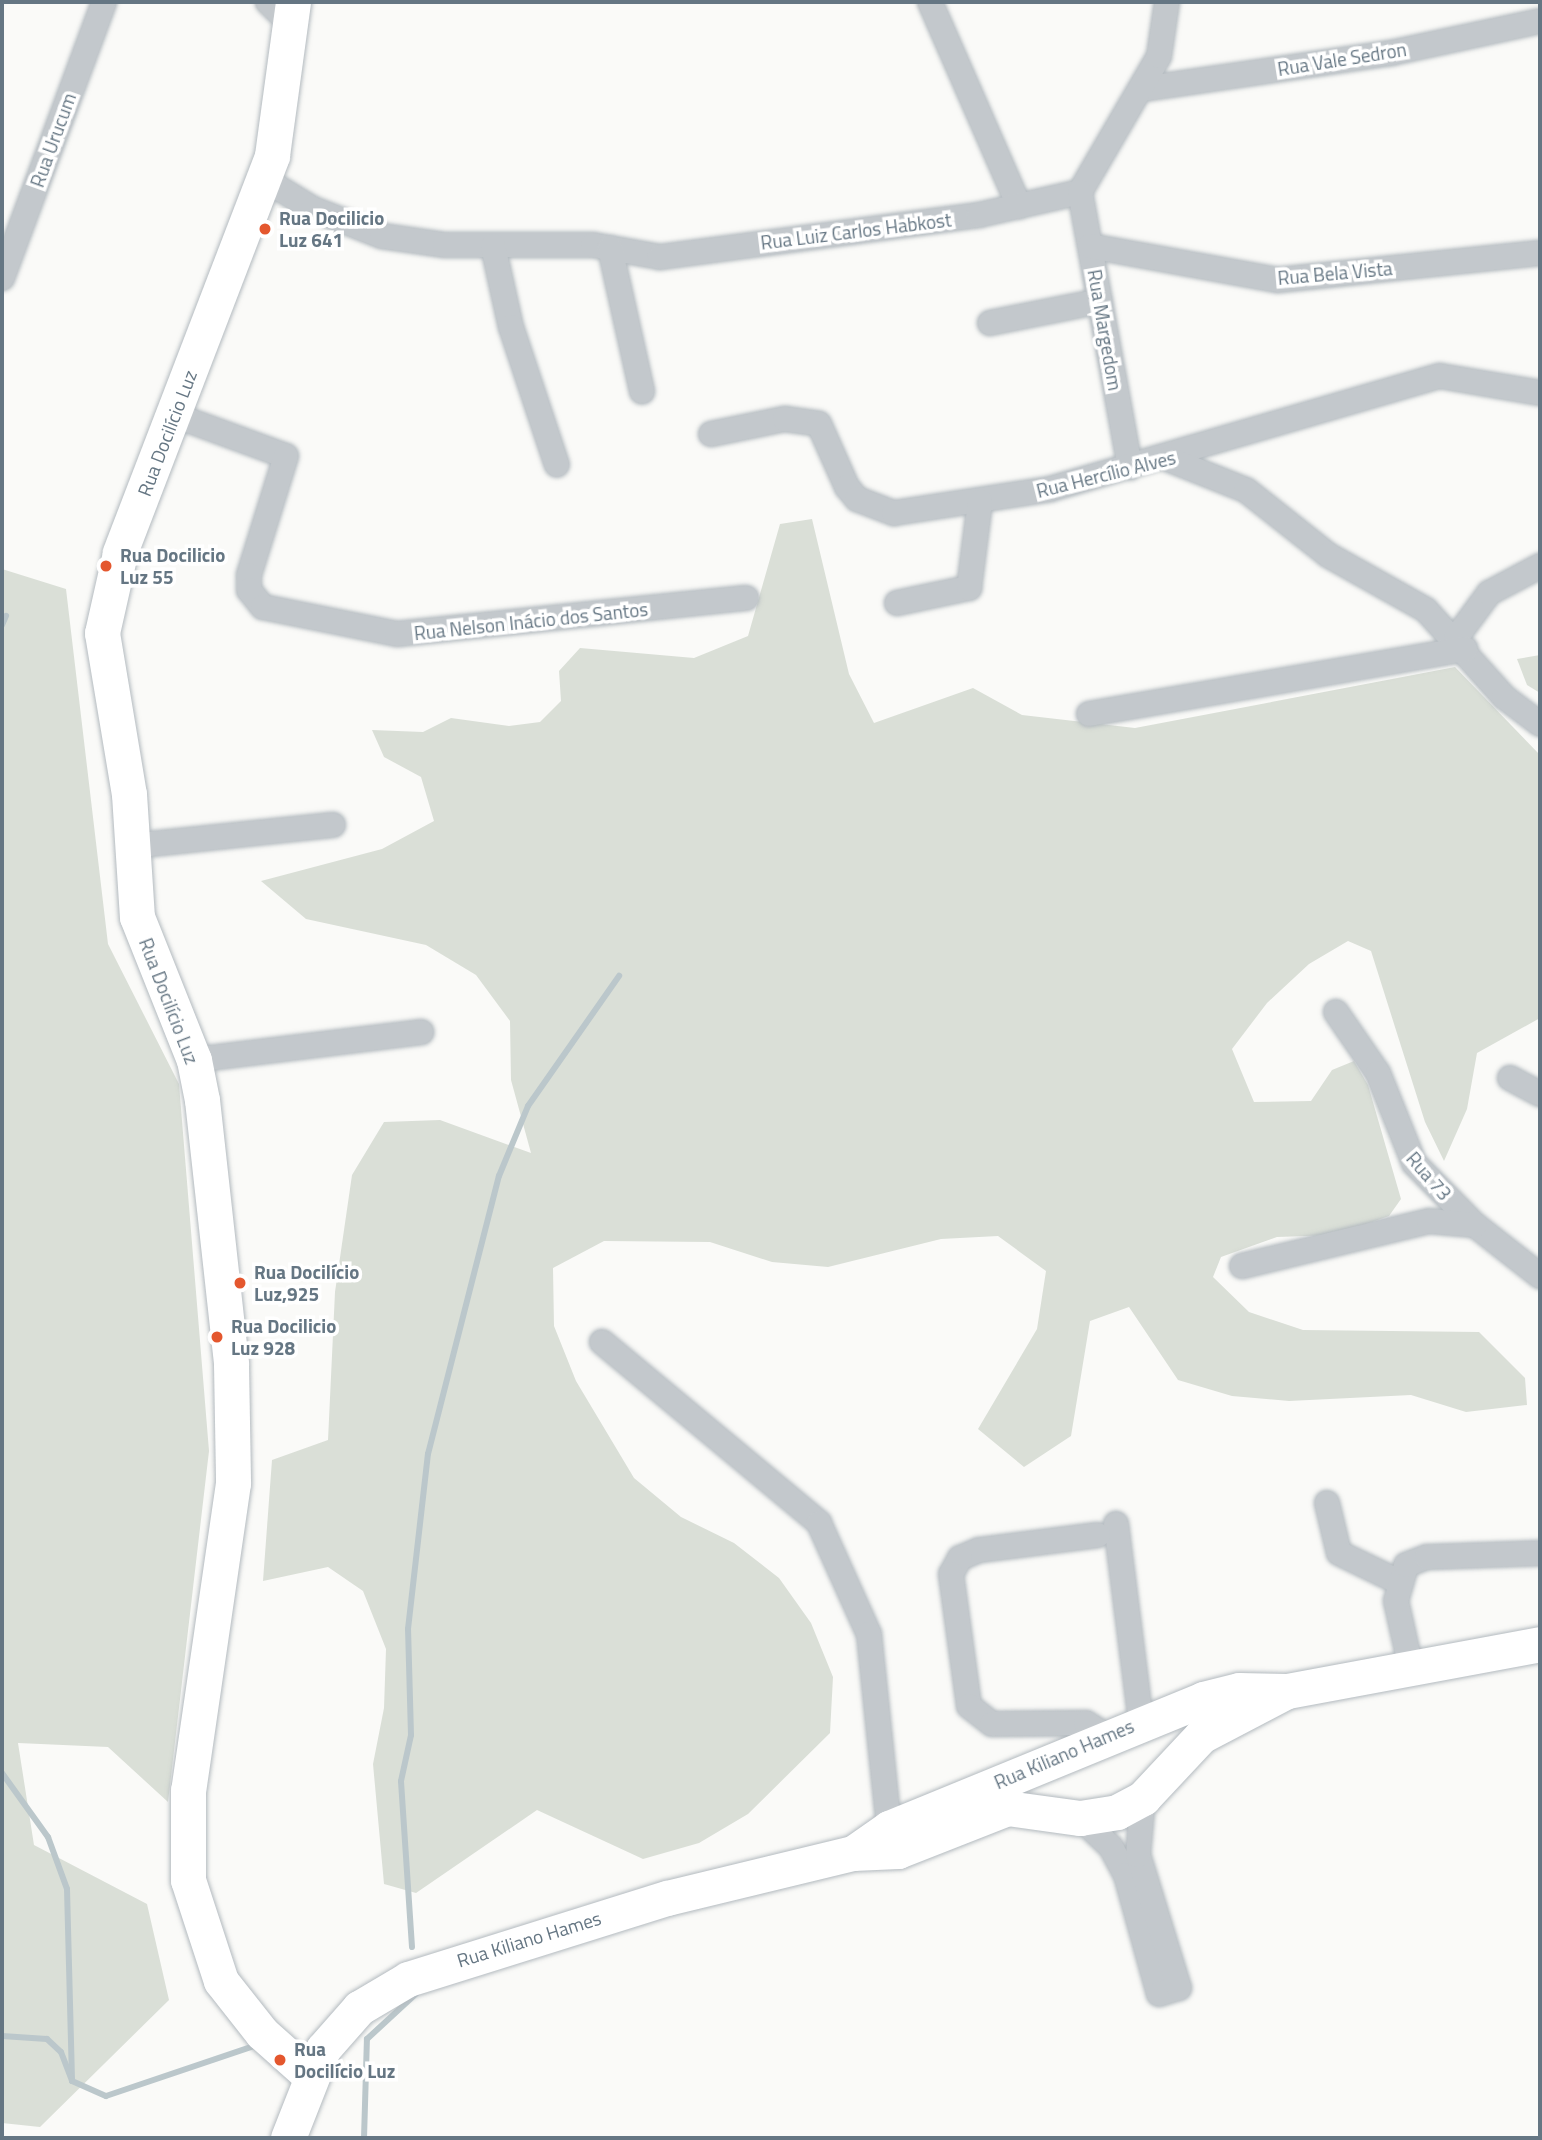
<!DOCTYPE html>
<html>
<head>
<meta charset="utf-8">
<style>
  body { margin:0 }
  #map { position:relative; width:1542px; height:2140px; overflow:hidden; background:#fafaf8; font-family:"Titillium Web",sans-serif }
  div>[style] { position:absolute }
  [style*='--x'] { left:calc(var(--x)*1px); top:calc(var(--y)*1px); width:calc(var(--w)*1px); rotate:calc(var(--a)*1deg) }
  .green>* { inset:0; background:#dadfd7 }
  .stream>* { height:6px; margin:-3px; padding:0 3px; transform-origin:3px; border-radius:3px; background:#bbc7cb }
  .roads { filter:drop-shadow(0 0 2px #b3babf) drop-shadow(0 0 2px #b3babf) }
  .minor>* { height:24px; margin:-12px; padding:0 12px; transform-origin:12px; border-radius:12px; background:#c3c8cc }
  .secondary>* { height:35px; margin:-17.5px; padding:0 17.5px; transform-origin:17.5px; border-radius:17.5px; background:#fff }
  .dots>* { width:19px; height:19px; translate:-50% -50%; box-sizing:border-box; border:4px solid #fff; border-radius:50% }
  span { translate:-50% -50%; white-space:nowrap; text-align:center; line-height:1.15; -webkit-text-stroke:7px #fff; paint-order:stroke }
  .street-label { font-size:19px; color:#657683 }
  .poi-label { font-size:19px; color:#657683; font-weight:700 }
  .left { translate:0 -50%; text-align:left }
  .frame { position:absolute; inset:0; border:4px solid #657683; pointer-events:none }
</style>
</head>
<body>
<div id="map">
  <div class="green">
    <i style="clip-path:polygon(812px 519px,849px 674px,874px 723px,973px 688px,1022px 715px,1135px 728px,1455px 667px,1540px 755px,1540px 1018px,1477px 1053px,1467px 1109px,1444px 1161px,1425px 1122px,1371px 951px,1348px 941px,1309px 964px,1267px 1003px,1232px 1049px,1254px 1102px,1311px 1101px,1332px 1070px,1354px 1061px,1368px 1085px,1401px 1199px,1389px 1216px,1335px 1235px,1277px 1237px,1221px 1257px,1213px 1277px,1249px 1312px,1303px 1330px,1479px 1332px,1525px 1378px,1527px 1405px,1466px 1412px,1411px 1395px,1289px 1401px,1232px 1396px,1178px 1380px,1129px 1307px,1090px 1321px,1071px 1436px,1024px 1467px,978px 1429px,1037px 1329px,1046px 1271px,998px 1236px,941px 1239px,828px 1267px,772px 1262px,710px 1242px,604px 1241px,553px 1268px,554px 1326px,576px 1381px,634px 1478px,681px 1517px,734px 1543px,779px 1578px,811px 1623px,833px 1677px,830px 1733px,748px 1814px,699px 1843px,643px 1859px,537px 1810px,416px 1893px,384px 1884px,373px 1764px,384px 1708px,386px 1649px,363px 1591px,328px 1567px,263px 1581px,272px 1460px,328px 1440px,335px 1292px,352px 1175px,384px 1122px,440px 1120px,531px 1153px,511px 1080px,510px 1021px,476px 975px,426px 945px,306px 919px,261px 881px,382px 849px,434px 821px,421px 777px,384px 757px,372px 730px,423px 732px,451px 718px,509px 726px,540px 722px,561px 701px,559px 671px,580px 648px,694px 658px,748px 636px,780px 524px)"></i>
    <i style="clip-path:polygon(2px 569px,66px 589px,108px 944px,179px 1084px,209px 1451px,168px 1802px,108px 1747px,18px 1743px,34px 1845px,147px 1904px,169px 2000px,40px 2127px,2px 2123px)"></i>
    <i style="clip-path:polygon(1540px 655px,1540px 693px,1527px 685px,1517px 659px)"></i>
  </div>
  <div class="stream">
    <i style="--x:2;--y:625;--w:10;--a:-66"></i>
    <i style="--x:2;--y:1773;--w:79;--a:54.3"></i>
    <i style="--x:48;--y:1837;--w:55;--a:69.9"></i>
    <i style="--x:67;--y:1889;--w:192;--a:88.5"></i>
    <i style="--x:412;--y:1947;--w:166;--a:-93.8"></i>
    <i style="--x:401;--y:1781;--w:47;--a:-77.7"></i>
    <i style="--x:411;--y:1735;--w:106;--a:-91.6"></i>
    <i style="--x:408;--y:1629;--w:176;--a:-83.5"></i>
    <i style="--x:428;--y:1454;--w:287;--a:-75.7"></i>
    <i style="--x:499;--y:1176;--w:76;--a:-67.5"></i>
    <i style="--x:528;--y:1106;--w:159;--a:-55"></i>
    <i style="--x:2;--y:2036;--w:45;--a:3.8"></i>
    <i style="--x:47;--y:2039;--w:19;--a:43"></i>
    <i style="--x:61;--y:2052;--w:31;--a:69"></i>
    <i style="--x:72;--y:2081;--w:37;--a:24"></i>
    <i style="--x:106;--y:2096;--w:159;--a:-18.7"></i>
    <i style="--x:364;--y:2138;--w:99;--a:-88.3"></i>
    <i style="--x:367;--y:2039;--w:71;--a:-42.7"></i>
  </div>
  <div class="roads">
    <div class="minor">
      <i style="--x:268;--y:2;--w:32;--a:44"></i>
      <i style="--x:930;--y:2;--w:223;--a:66.4"></i>
      <i style="--x:1143;--y:89;--w:251;--a:-8.3"></i>
      <i style="--x:1391;--y:53;--w:152;--a:-12.1"></i>
      <i style="--x:264;--y:179;--w:57;--a:31.5"></i>
      <i style="--x:313;--y:209;--w:74;--a:21.4"></i>
      <i style="--x:382;--y:236;--w:64;--a:8.1"></i>
      <i style="--x:445;--y:245;--w:148;--a:0"></i>
      <i style="--x:593;--y:245;--w:68;--a:10.2"></i>
      <i style="--x:660;--y:257;--w:322;--a:-7.5"></i>
      <i style="--x:979;--y:215;--w:104;--a:-12.8"></i>
      <i style="--x:1080;--y:192;--w:157;--a:-59.8"></i>
      <i style="--x:1159;--y:56;--w:55;--a:-81.6"></i>
      <i style="--x:1080;--y:192;--w:280;--a:79.7"></i>
      <i style="--x:493;--y:246;--w:83;--a:77.5"></i>
      <i style="--x:511;--y:327;--w:145;--a:71.6"></i>
      <i style="--x:1090;--y:246;--w:191;--a:10.3"></i>
      <i style="--x:1278;--y:280;--w:263;--a:-5.9"></i>
      <i style="--x:610;--y:248;--w:147;--a:77.4"></i>
      <i style="--x:2;--y:278;--w:294;--a:-69.7"></i>
      <i style="--x:990;--y:323;--w:112;--a:-11.3"></i>
      <i style="--x:174;--y:415;--w:119;--a:20.1"></i>
      <i style="--x:286;--y:456;--w:125;--a:107.3"></i>
      <i style="--x:249;--y:575;--w:15;--a:90"></i>
      <i style="--x:249;--y:590;--w:22;--a:51"></i>
      <i style="--x:263;--y:607;--w:137;--a:11.4"></i>
      <i style="--x:397;--y:634;--w:351;--a:-5.9"></i>
      <i style="--x:711;--y:434;--w:76;--a:-11.5"></i>
      <i style="--x:785;--y:419;--w:34;--a:8"></i>
      <i style="--x:819;--y:424;--w:69;--a:66"></i>
      <i style="--x:847;--y:487;--w:16;--a:50"></i>
      <i style="--x:857;--y:499;--w:40;--a:21"></i>
      <i style="--x:894;--y:513;--w:158;--a:-8.7"></i>
      <i style="--x:1050;--y:489;--w:406;--a:-16.2"></i>
      <i style="--x:1440;--y:376;--w:101;--a:9.6"></i>
      <i style="--x:1168;--y:459;--w:84;--a:21.7"></i>
      <i style="--x:1246;--y:490;--w:105;--a:38.4"></i>
      <i style="--x:1328;--y:555;--w:112;--a:29.3"></i>
      <i style="--x:1426;--y:610;--w:117;--a:48.1"></i>
      <i style="--x:1504;--y:697;--w:45;--a:36.9"></i>
      <i style="--x:897;--y:603;--w:74;--a:-11.8"></i>
      <i style="--x:969;--y:588;--w:87;--a:-82.7"></i>
      <i style="--x:1456;--y:638;--w:56;--a:-53.7"></i>
      <i style="--x:1489;--y:593;--w:58;--a:-27.9"></i>
      <i style="--x:1089;--y:714;--w:382;--a:-9.8"></i>
      <i style="--x:132;--y:846;--w:202;--a:-6"></i>
      <i style="--x:1336;--y:1012;--w:74;--a:55.5"></i>
      <i style="--x:1378;--y:1073;--w:97;--a:68.2"></i>
      <i style="--x:1414;--y:1163;--w:87;--a:45.5"></i>
      <i style="--x:1475;--y:1225;--w:83;--a:38.1"></i>
      <i style="--x:194;--y:1060;--w:229;--a:-7"></i>
      <i style="--x:1510;--y:1078;--w:34;--a:28"></i>
      <i style="--x:1242;--y:1266;--w:192;--a:-13.5"></i>
      <i style="--x:1429;--y:1221;--w:46;--a:5"></i>
      <i style="--x:602;--y:1342;--w:283;--a:39.8"></i>
      <i style="--x:819;--y:1523;--w:122;--a:65.8"></i>
      <i style="--x:869;--y:1634;--w:195;--a:84.1"></i>
      <i style="--x:1327;--y:1503;--w:51;--a:76.5"></i>
      <i style="--x:1339;--y:1553;--w:64;--a:25.8"></i>
      <i style="--x:1116;--y:1524;--w:200;--a:82.8"></i>
      <i style="--x:1098;--y:1535;--w:120;--a:172.8"></i>
      <i style="--x:979;--y:1550;--w:21;--a:157"></i>
      <i style="--x:960;--y:1558;--w:18;--a:119"></i>
      <i style="--x:951;--y:1574;--w:133;--a:82.2"></i>
      <i style="--x:969;--y:1706;--w:29;--a:38"></i>
      <i style="--x:992;--y:1724;--w:94;--a:-0.6"></i>
      <i style="--x:1086;--y:1723;--w:25;--a:32"></i>
      <i style="--x:1411;--y:1668;--w:69;--a:-102.6"></i>
      <i style="--x:1396;--y:1601;--w:37;--a:-74"></i>
      <i style="--x:1406;--y:1565;--w:22;--a:-21"></i>
      <i style="--x:1427;--y:1557;--w:113;--a:-2"></i>
      <i style="--x:1080;--y:1818;--w:42;--a:43.1"></i>
      <i style="--x:1111;--y:1847;--w:32;--a:62"></i>
      <i style="--x:1126;--y:1875;--w:123;--a:74.5"></i>
      <i style="--x:1159;--y:1994;--w:21;--a:-17"></i>
      <i style="--x:1179;--y:1988;--w:139;--a:-107.1"></i>
      <i style="--x:1138;--y:1855;--w:57;--a:-85"></i>
    </div>
    <div class="secondary">
      <i style="--x:293;--y:2;--w:155;--a:97.8"></i>
      <i style="--x:272;--y:156;--w:425;--a:111"></i>
      <i style="--x:120;--y:553;--w:82;--a:102.7"></i>
      <i style="--x:102;--y:633;--w:163;--a:80.5"></i>
      <i style="--x:129;--y:794;--w:123;--a:86.3"></i>
      <i style="--x:137;--y:917;--w:154;--a:68.3"></i>
      <i style="--x:194;--y:1060;--w:41;--a:78.7"></i>
      <i style="--x:202;--y:1100;--w:266;--a:83.7"></i>
      <i style="--x:231;--y:1364;--w:119;--a:89"></i>
      <i style="--x:233;--y:1483;--w:310;--a:98.3"></i>
      <i style="--x:188;--y:1790;--w:90;--a:90"></i>
      <i style="--x:188;--y:1880;--w:106;--a:71.9"></i>
      <i style="--x:221;--y:1981;--w:66;--a:51.7"></i>
      <i style="--x:262;--y:2033;--w:62;--a:41.7"></i>
      <i style="--x:853;--y:1853;--w:44;--a:-34.8"></i>
      <i style="--x:889;--y:1828;--w:339;--a:-22.3"></i>
      <i style="--x:1203;--y:1699;--w:37;--a:-14"></i>
      <i style="--x:1239;--y:1690;--w:48;--a:1.2"></i>
      <i style="--x:1287;--y:1691;--w:257;--a:-10.5"></i>
      <i style="--x:288;--y:2138;--w:96;--a:-68.5"></i>
      <i style="--x:323;--y:2049;--w:55;--a:-48.7"></i>
      <i style="--x:359;--y:2008;--w:57;--a:-30.6"></i>
      <i style="--x:408;--y:1979;--w:271;--a:-17.4"></i>
      <i style="--x:667;--y:1898;--w:191;--a:-13.6"></i>
      <i style="--x:853;--y:1853;--w:45;--a:-2.5"></i>
      <i style="--x:898;--y:1851;--w:117;--a:-21.5"></i>
      <i style="--x:1007;--y:1808;--w:74;--a:7.8"></i>
      <i style="--x:1080;--y:1818;--w:37;--a:-9"></i>
      <i style="--x:1117;--y:1812;--w:30;--a:-28"></i>
      <i style="--x:1143;--y:1798;--w:85;--a:-46.9"></i>
      <i style="--x:1201;--y:1736;--w:97;--a:-27.6"></i>
    </div>
  </div>
  <div class="dots">
    <i style="left:265px;top:229px;background:#e4572e"></i>
    <i style="left:106px;top:566px;background:#e4572e"></i>
    <i style="left:240px;top:1283px;background:#e4572e"></i>
    <i style="left:217px;top:1337px;background:#e4572e"></i>
    <i style="left:280px;top:2060px;background:#e4572e"></i>
  </div>
  <div class="street-label">
    <span style="left:1342px;top:59px;rotate:-9deg">Rua Vale Sedron</span>
    <span style="left:53px;top:140px;rotate:-70deg">Rua Urucum</span>
    <span style="left:856px;top:231px;rotate:-7deg">Rua Luiz Carlos Habkost</span>
    <span style="left:1335px;top:273px;rotate:-5deg">Rua Bela Vista</span>
    <span style="left:1105px;top:330px;rotate:80deg">Rua Margedom</span>
    <span style="left:167px;top:433px;rotate:-69deg">Rua Docilício Luz</span>
    <span style="left:1106px;top:474px;rotate:-14deg">Rua Hercílio Alves</span>
    <span style="left:531px;top:621px;rotate:-6deg">Rua Nelson Inácio dos Santos</span>
    <span style="left:169px;top:1001px;rotate:69deg">Rua Docilício Luz</span>
    <span style="left:1429px;top:1176px;rotate:49deg">Rua 73</span>
    <span style="left:1064px;top:1754px;rotate:-23deg">Rua Kiliano Hames</span>
    <span style="left:529px;top:1939px;rotate:-17deg">Rua Kiliano Hames</span>
  </div>
  <div class="poi-label">
    <span class="left" style="left:279px;top:229px">Rua Docilicio<br>Luz 641</span>
    <span class="left" style="left:120px;top:566px">Rua Docilicio<br>Luz 55</span>
    <span class="left" style="left:254px;top:1283px">Rua Docilício<br>Luz,925</span>
    <span class="left" style="left:231px;top:1337px">Rua Docilicio<br>Luz 928</span>
    <span class="left" style="left:294px;top:2060px">Rua<br>Docilício Luz</span>
  </div>
  <div class="frame"></div>
</div>
</body>
</html>
